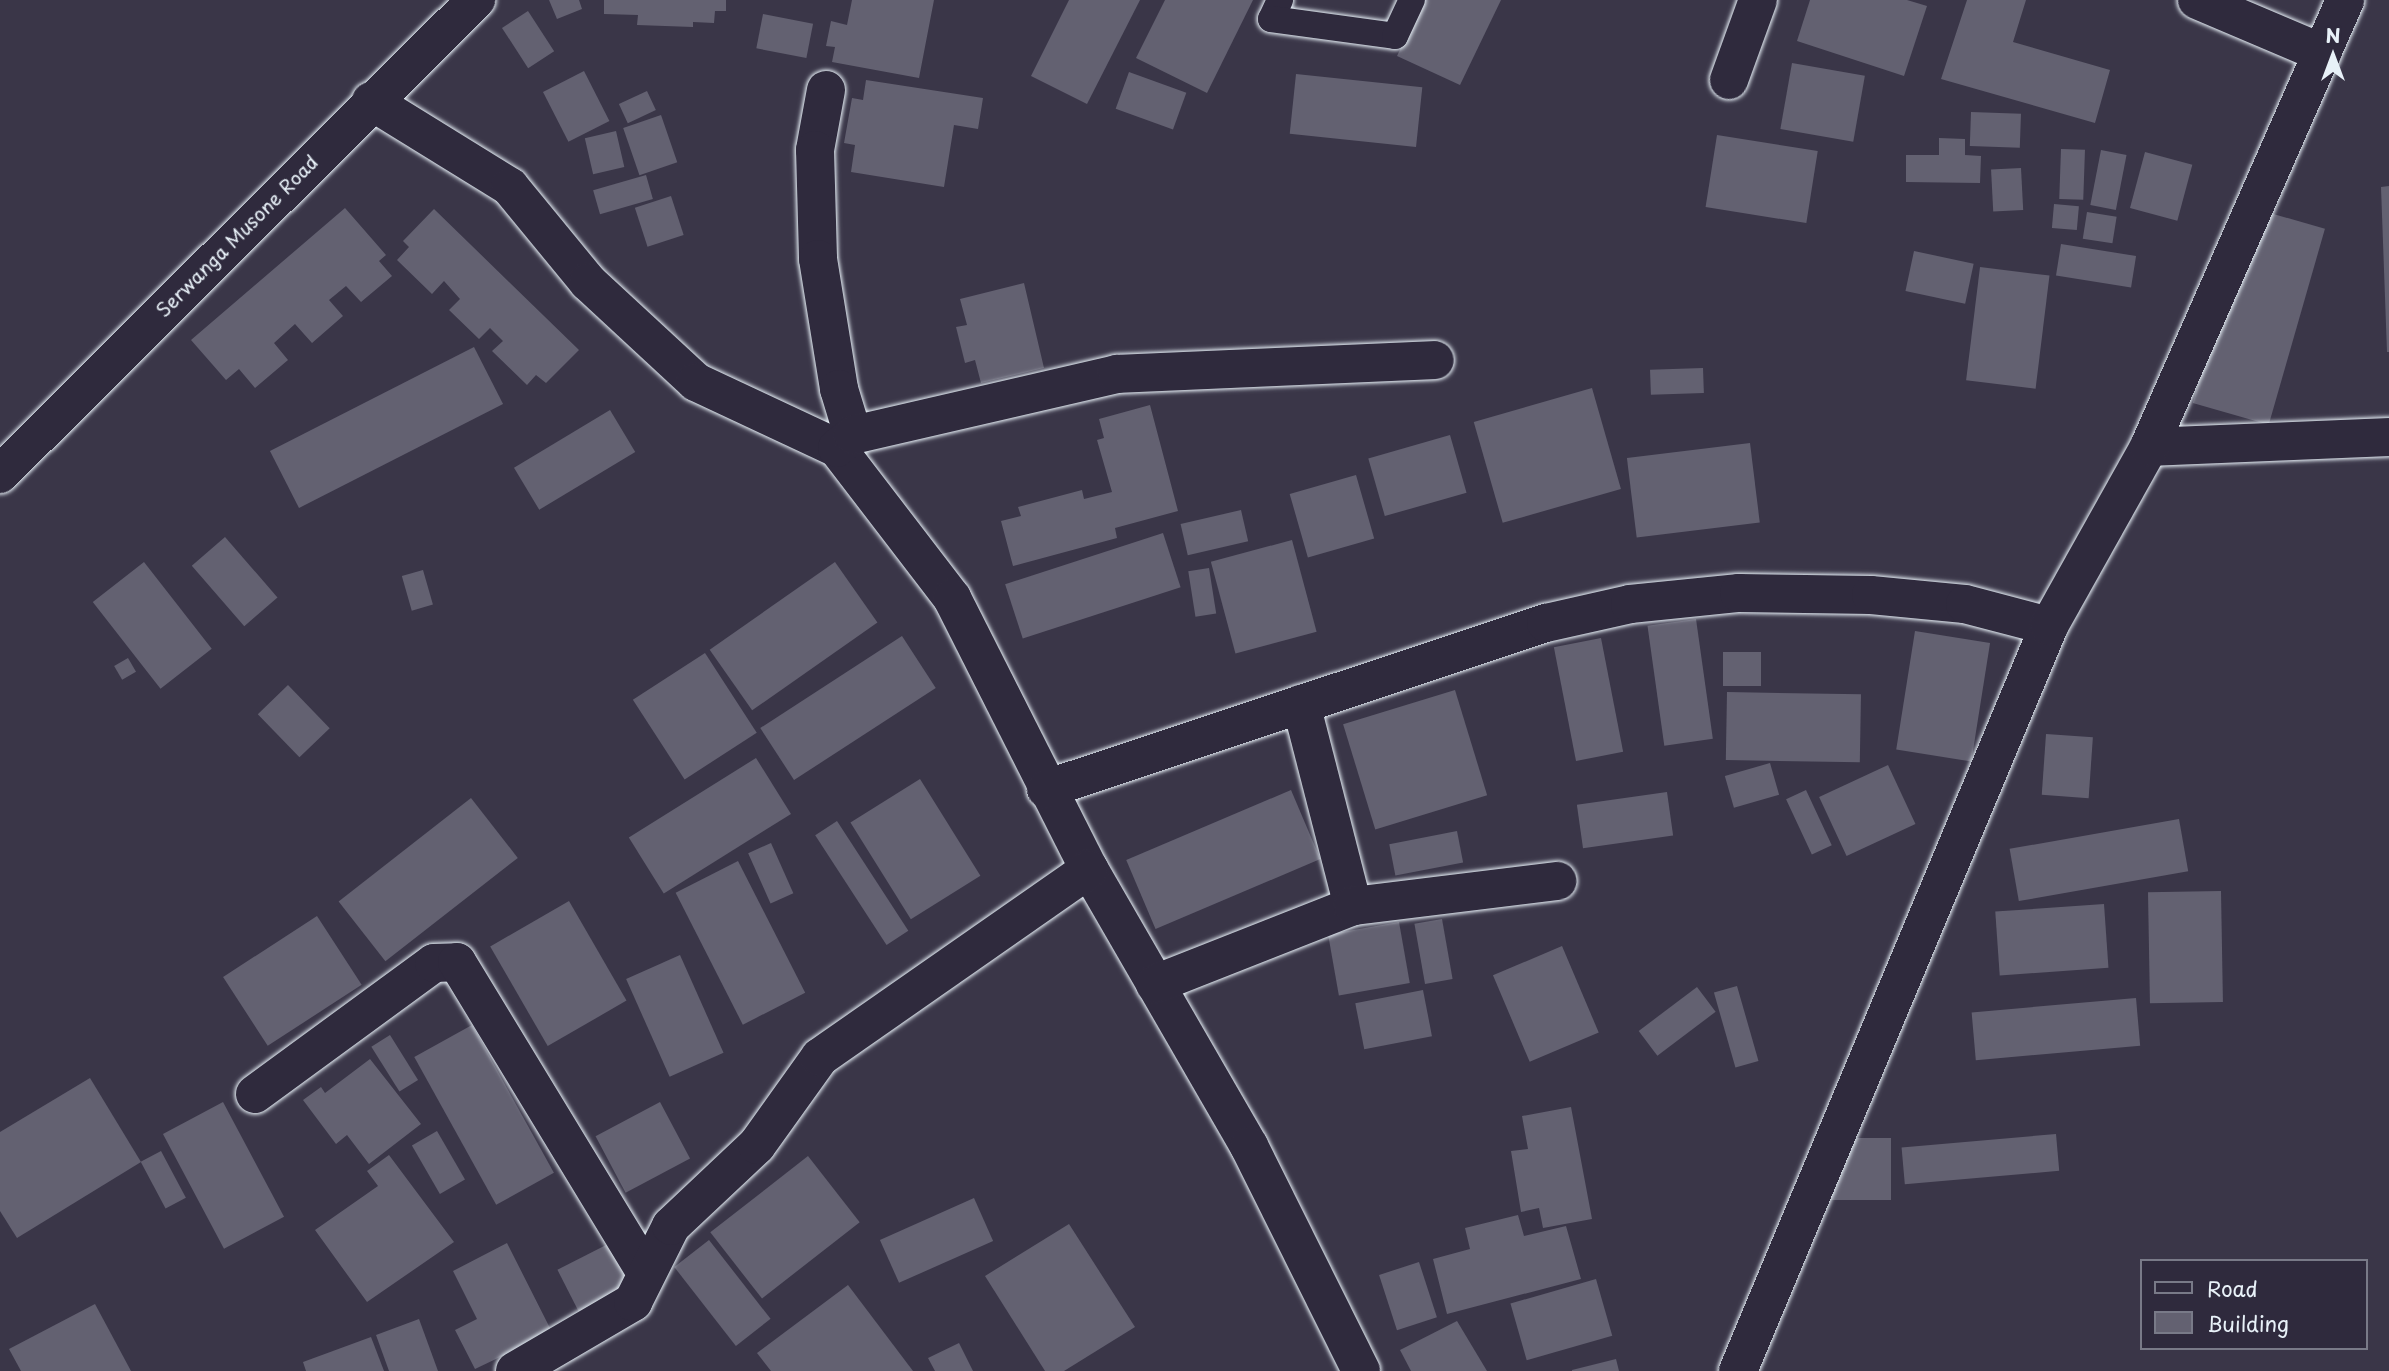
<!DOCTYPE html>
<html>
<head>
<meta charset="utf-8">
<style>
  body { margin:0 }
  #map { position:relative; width:2389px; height:1371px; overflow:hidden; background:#3a3648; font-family:"Playpen Sans",sans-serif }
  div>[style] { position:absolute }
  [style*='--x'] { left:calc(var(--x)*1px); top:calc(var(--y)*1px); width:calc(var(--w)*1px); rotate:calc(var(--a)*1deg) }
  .building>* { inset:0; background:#636171; transform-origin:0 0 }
  .roads { filter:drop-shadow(0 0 2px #e8f1f8) drop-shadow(0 0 2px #e8f1f8) }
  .lane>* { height:26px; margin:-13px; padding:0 13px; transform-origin:13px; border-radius:13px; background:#2f2a3d }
  .street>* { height:38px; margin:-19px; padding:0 19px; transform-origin:19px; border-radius:19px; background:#2f2a3d }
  span { translate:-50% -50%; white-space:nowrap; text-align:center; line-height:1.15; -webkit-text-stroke:5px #2f2a3d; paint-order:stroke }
  .street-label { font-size:19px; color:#e8f1f8 }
  .legend { position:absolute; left:2140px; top:1259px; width:228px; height:91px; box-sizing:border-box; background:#2f2a3d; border:2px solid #797a88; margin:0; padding:9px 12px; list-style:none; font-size:21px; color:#e8f1f8 }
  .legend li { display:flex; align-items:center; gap:14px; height:35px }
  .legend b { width:35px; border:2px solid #797a88 }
  .north { position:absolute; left:2298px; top:21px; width:70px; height:70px; -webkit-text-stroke:5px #2f2a3d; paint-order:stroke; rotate:0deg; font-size:19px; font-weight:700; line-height:28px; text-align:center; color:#e8f1f8 }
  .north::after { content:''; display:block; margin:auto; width:24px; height:32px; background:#e8f1f8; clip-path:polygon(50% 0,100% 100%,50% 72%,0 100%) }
</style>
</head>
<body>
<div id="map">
  <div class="building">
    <i style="clip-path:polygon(549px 0,579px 0,582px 9px,557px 19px)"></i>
    <i style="clip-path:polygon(604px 0,726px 0,726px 11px,715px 11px,714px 23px,693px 22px,693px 27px,637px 25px,638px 15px,604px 14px)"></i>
    <i style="clip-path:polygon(852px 0,934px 0,919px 78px,832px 62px,835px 47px,826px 46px,831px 21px,847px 25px)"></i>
    <i style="clip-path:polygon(1069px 0,1140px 0,1087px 104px,1031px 76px)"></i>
    <i style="clip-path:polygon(1165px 0,1253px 0,1207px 93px,1136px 58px)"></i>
    <i style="clip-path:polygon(1424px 0,1501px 0,1460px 85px,1397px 56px)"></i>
    <i style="clip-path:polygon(1810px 0,1907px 0,1927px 6px,1904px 76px,1797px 41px)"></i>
    <i style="clip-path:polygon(1967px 0,2026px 0,2013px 42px,2110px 70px,2095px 123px,1941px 79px)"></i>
    <i style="left:528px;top:11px;width:48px;height:31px;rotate:57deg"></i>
    <i style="left:763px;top:14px;width:51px;height:35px;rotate:11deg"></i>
    <i style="left:1792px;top:63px;width:74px;height:67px;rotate:10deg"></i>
    <i style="left:584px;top:71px;width:56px;height:46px;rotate:63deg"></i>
    <i style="left:1129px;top:72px;width:61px;height:39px;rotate:20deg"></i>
    <i style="left:1296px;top:74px;width:127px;height:60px;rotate:6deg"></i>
    <i style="clip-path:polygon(866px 80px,983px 98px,978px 129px,954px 125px,944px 187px,851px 172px,855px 145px,844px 143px,852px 98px,863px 100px)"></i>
    <i style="left:647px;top:91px;width:21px;height:31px;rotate:65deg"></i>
    <i style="left:1971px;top:112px;width:50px;height:34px;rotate:2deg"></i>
    <i style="left:661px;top:115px;width:50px;height:40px;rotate:71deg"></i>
    <i style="left:616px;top:131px;width:37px;height:32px;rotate:77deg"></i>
    <i style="left:1717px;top:135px;width:102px;height:73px;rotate:9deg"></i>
    <i style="clip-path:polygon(1939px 138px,1965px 139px,1965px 155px,1981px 156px,1980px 183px,1906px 182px,1906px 155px,1939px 155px)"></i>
    <i style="left:2061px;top:149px;width:24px;height:50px;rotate:2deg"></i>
    <i style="left:2101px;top:150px;width:26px;height:56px;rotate:11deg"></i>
    <i style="left:2145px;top:152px;width:49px;height:58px;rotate:15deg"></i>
    <i style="left:2021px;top:168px;width:42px;height:30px;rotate:87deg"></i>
    <i style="left:646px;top:175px;width:25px;height:55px;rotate:74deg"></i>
    <i style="clip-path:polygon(2389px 186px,2389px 352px,2387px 352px,2381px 187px)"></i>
    <i style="left:671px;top:196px;width:41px;height:38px;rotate:72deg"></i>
    <i style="left:2054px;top:204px;width:25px;height:24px;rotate:5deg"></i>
    <i style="left:2249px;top:207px;width:79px;height:204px;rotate:16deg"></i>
    <i style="clip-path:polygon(345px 208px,386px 255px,379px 261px,392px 276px,361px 302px,346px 286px,329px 300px,343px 316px,312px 343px,295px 324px,274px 343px,288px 360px,255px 388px,239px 369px,226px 380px,191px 340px)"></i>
    <i style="clip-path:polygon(434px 209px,579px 350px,546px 383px,536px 375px,527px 385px,492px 351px,503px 341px,490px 328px,479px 339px,449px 310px,460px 299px,444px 281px,432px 294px,397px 260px,409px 247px,403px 241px)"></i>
    <i style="left:2087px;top:212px;width:30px;height:27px;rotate:9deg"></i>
    <i style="left:2061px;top:244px;width:76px;height:32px;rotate:9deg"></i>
    <i style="left:1914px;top:251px;width:61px;height:41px;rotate:12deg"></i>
    <i style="left:1980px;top:267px;width:70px;height:114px;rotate:7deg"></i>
    <i style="clip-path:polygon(1024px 283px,1044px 368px,981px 383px,975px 360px,965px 363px,956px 327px,967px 325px,960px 299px)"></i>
    <i style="left:474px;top:347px;width:64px;height:229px;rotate:63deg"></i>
    <i style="left:1703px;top:368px;width:25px;height:53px;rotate:88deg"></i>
    <i style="left:1592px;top:388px;width:105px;height:123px;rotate:74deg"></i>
    <i style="clip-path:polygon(1150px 405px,1178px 511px,1115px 528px,1117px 538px,1013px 566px,1001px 521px,1021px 516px,1018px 507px,1082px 490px,1084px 499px,1112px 492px,1097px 440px,1104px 438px,1099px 419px)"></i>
    <i style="left:610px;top:410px;width:49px;height:112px;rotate:59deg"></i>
    <i style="left:1450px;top:435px;width:60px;height:85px;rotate:74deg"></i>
    <i style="left:1750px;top:443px;width:80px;height:124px;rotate:83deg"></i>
    <i style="left:1356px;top:475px;width:66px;height:69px;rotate:74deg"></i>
    <i style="left:1241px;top:510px;width:32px;height:62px;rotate:77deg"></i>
    <i style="left:1163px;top:533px;width:57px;height:166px;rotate:72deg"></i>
    <i style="left:225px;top:537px;width:80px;height:44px;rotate:49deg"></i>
    <i style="left:1292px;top:540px;width:95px;height:84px;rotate:75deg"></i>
    <i style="left:144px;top:562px;width:110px;height:65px;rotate:52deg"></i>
    <i style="left:835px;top:562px;width:74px;height:153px;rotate:55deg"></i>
    <i style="left:1209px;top:568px;width:46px;height:21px;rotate:81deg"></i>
    <i style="left:423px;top:570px;width:36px;height:22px;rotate:74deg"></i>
    <i style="left:1696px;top:619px;width:121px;height:49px;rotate:82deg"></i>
    <i style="left:1915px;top:631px;width:76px;height:120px;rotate:9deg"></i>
    <i style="left:902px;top:636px;width:62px;height:169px;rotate:57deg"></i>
    <i style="left:1601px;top:638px;width:116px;height:48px;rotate:79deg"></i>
    <i style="left:1723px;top:652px;width:38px;height:34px"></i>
    <i style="left:705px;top:653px;width:95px;height:86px;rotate:57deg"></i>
    <i style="left:128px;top:658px;width:16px;height:16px;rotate:60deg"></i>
    <i style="left:288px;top:685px;width:60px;height:42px;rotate:46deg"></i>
    <i style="left:1455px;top:690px;width:110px;height:117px;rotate:73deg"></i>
    <i style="left:1727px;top:692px;width:134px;height:68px;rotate:1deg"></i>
    <i style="left:2046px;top:734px;width:47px;height:61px;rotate:4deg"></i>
    <i style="left:756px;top:758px;width:66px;height:150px;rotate:58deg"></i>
    <i style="left:1770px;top:763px;width:33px;height:47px;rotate:74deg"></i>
    <i style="left:1888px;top:765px;width:65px;height:76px;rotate:65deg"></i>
    <i style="left:920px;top:779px;width:114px;height:82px;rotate:58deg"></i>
    <i style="left:1291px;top:790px;width:75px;height:179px;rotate:67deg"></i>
    <i style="left:1806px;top:790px;width:61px;height:22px;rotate:65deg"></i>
    <i style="left:1667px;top:792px;width:44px;height:91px;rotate:82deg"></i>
    <i style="left:471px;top:798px;width:76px;height:168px;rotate:52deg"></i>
    <i style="left:2179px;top:819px;width:53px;height:172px;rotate:80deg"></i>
    <i style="left:837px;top:821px;width:131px;height:26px;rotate:57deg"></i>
    <i style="left:1457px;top:831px;width:32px;height:69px;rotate:79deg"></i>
    <i style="left:771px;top:843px;width:55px;height:25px;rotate:66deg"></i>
    <i style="left:738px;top:861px;width:148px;height:70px;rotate:63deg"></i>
    <i style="left:2221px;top:891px;width:111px;height:73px;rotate:89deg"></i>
    <i style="left:569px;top:901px;width:115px;height:91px;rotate:60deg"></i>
    <i style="left:2104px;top:904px;width:64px;height:109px;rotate:86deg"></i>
    <i style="left:317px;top:916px;width:82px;height:112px;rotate:57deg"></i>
    <i style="left:1442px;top:919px;width:61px;height:28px;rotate:80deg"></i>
    <i style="left:1399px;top:922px;width:62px;height:72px;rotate:80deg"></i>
    <i style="left:1562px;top:946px;width:94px;height:75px;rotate:67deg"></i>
    <i style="left:680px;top:955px;width:107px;height:59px;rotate:66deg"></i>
    <i style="left:1737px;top:986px;width:78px;height:24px;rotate:74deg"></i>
    <i style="left:1697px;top:987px;width:31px;height:73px;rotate:53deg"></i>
    <i style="left:1423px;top:990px;width:47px;height:69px;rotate:79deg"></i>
    <i style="left:2136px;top:998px;width:48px;height:165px;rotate:85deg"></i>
    <i style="left:472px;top:1025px;width:169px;height:66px;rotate:61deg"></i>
    <i style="left:390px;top:1035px;width:53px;height:22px;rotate:58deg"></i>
    <i style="clip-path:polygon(370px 1059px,421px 1124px,369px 1164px,347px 1135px,336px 1144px,303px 1100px,321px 1087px,325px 1093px)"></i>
    <i style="clip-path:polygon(90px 1078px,141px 1162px,17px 1238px,0 1211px,0 1132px)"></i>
    <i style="left:223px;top:1102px;width:130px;height:68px;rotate:62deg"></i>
    <i style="left:660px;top:1102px;width:64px;height:73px;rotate:62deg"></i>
    <i style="clip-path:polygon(1571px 1107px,1592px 1219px,1543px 1228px,1539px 1208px,1521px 1212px,1511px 1151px,1528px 1149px,1522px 1116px)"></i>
    <i style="left:437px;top:1131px;width:56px;height:29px;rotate:60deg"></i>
    <i style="left:2056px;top:1134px;width:37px;height:155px;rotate:85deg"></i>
    <i style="left:1830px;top:1138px;width:61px;height:62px"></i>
    <i style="left:161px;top:1151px;width:53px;height:23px;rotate:62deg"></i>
    <i style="clip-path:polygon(389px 1155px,454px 1242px,367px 1302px,315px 1230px,378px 1186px,367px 1171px)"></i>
    <i style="left:808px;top:1156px;width:84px;height:124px;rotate:52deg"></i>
    <i style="left:974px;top:1198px;width:47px;height:103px;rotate:66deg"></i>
    <i style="clip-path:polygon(1518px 1215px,1524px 1236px,1566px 1226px,1581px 1279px,1447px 1314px,1433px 1259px,1470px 1249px,1465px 1228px)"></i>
    <i style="clip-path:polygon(1069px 1224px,1135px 1327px,1064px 1371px,1045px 1371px,985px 1276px)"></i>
    <i style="left:709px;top:1240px;width:100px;height:44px;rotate:52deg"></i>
    <i style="clip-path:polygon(507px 1243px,552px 1332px,475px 1369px,455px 1330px,477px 1319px,453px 1271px)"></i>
    <i style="left:610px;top:1243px;width:51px;height:59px;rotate:63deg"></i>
    <i style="left:1419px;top:1262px;width:58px;height:42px;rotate:72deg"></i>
    <i style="left:1596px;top:1279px;width:59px;height:89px;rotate:74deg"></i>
    <i style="clip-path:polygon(848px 1285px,913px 1371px,771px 1371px,757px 1353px)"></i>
    <i style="clip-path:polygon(95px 1304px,131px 1371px,21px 1371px,9px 1349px)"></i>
    <i style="clip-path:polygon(419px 1319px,438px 1371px,389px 1371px,376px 1335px)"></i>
    <i style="clip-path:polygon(1457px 1321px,1487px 1371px,1411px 1371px,1400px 1350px)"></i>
    <i style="clip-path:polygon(371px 1337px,384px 1371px,306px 1371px,303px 1362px)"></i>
    <i style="clip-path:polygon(959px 1343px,973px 1371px,935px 1371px,928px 1358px)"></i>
    <i style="clip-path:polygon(1616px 1359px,1619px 1371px,1572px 1371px,1572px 1370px)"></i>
  </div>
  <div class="roads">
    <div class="lane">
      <i style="--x:1280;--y:0;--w:21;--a:115"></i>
      <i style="--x:1271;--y:19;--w:125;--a:7.8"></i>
      <i style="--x:1395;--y:36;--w:40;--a:-65"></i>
    </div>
    <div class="street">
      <i style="--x:2197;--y:0;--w:136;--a:23"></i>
      <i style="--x:1729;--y:80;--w:85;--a:-70.1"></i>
      <i style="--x:826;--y:90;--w:61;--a:100.4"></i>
      <i style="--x:815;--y:150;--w:109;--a:88.4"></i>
      <i style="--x:818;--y:259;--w:132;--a:80.8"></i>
      <i style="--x:839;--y:389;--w:48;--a:73.1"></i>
      <i style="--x:371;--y:101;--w:163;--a:31.7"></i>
      <i style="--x:510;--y:187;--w:123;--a:50.6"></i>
      <i style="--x:588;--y:282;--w:147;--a:42.8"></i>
      <i style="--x:696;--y:382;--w:156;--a:25.1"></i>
      <i style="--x:837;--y:448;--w:189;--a:52.5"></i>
      <i style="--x:952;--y:598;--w:304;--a:63.2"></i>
      <i style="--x:1089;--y:869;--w:320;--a:60"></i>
      <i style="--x:1249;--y:1146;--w:251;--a:63.5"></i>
      <i style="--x:2149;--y:447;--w:240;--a:-2.4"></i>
      <i style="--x:837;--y:448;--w:21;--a:-39"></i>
      <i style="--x:853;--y:435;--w:271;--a:-13"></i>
      <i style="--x:1117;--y:374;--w:318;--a:-2.5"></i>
      <i style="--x:0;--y:474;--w:672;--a:-44.88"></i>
      <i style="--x:1301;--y:704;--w:209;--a:75.6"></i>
      <i style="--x:1046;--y:789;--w:527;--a:-18.37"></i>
      <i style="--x:1546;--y:623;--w:86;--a:-12.7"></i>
      <i style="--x:1630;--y:604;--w:110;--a:-5.8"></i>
      <i style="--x:1739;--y:593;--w:132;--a:0.9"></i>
      <i style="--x:1871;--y:595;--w:94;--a:5.5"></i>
      <i style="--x:1965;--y:604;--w:87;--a:14.7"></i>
      <i style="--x:1155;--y:984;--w:213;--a:-21.5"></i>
      <i style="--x:1353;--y:906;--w:206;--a:-7"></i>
      <i style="--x:255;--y:1094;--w:222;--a:-36.2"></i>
      <i style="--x:434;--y:963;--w:23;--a:-2"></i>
      <i style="--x:457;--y:962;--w:364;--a:58.7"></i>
      <i style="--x:515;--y:1371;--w:137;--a:-30.3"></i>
      <i style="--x:633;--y:1302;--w:85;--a:-63.4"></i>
      <i style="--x:671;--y:1226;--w:118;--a:-43.3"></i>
      <i style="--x:757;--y:1145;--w:108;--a:-54.4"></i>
      <i style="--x:820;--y:1057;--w:328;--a:-34.9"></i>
      <i style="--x:1738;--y:1371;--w:807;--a:-67.34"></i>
      <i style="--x:2049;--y:626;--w:205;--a:-60.8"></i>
      <i style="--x:2149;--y:447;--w:488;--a:-66.3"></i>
    </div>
  </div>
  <div class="street-label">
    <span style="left:237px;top:236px;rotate:-45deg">Serwanga Musone Road</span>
  </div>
  <ul class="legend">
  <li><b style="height:9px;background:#2f2a3d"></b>Road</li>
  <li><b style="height:19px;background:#636171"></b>Building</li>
  </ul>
  <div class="north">N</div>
</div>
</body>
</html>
